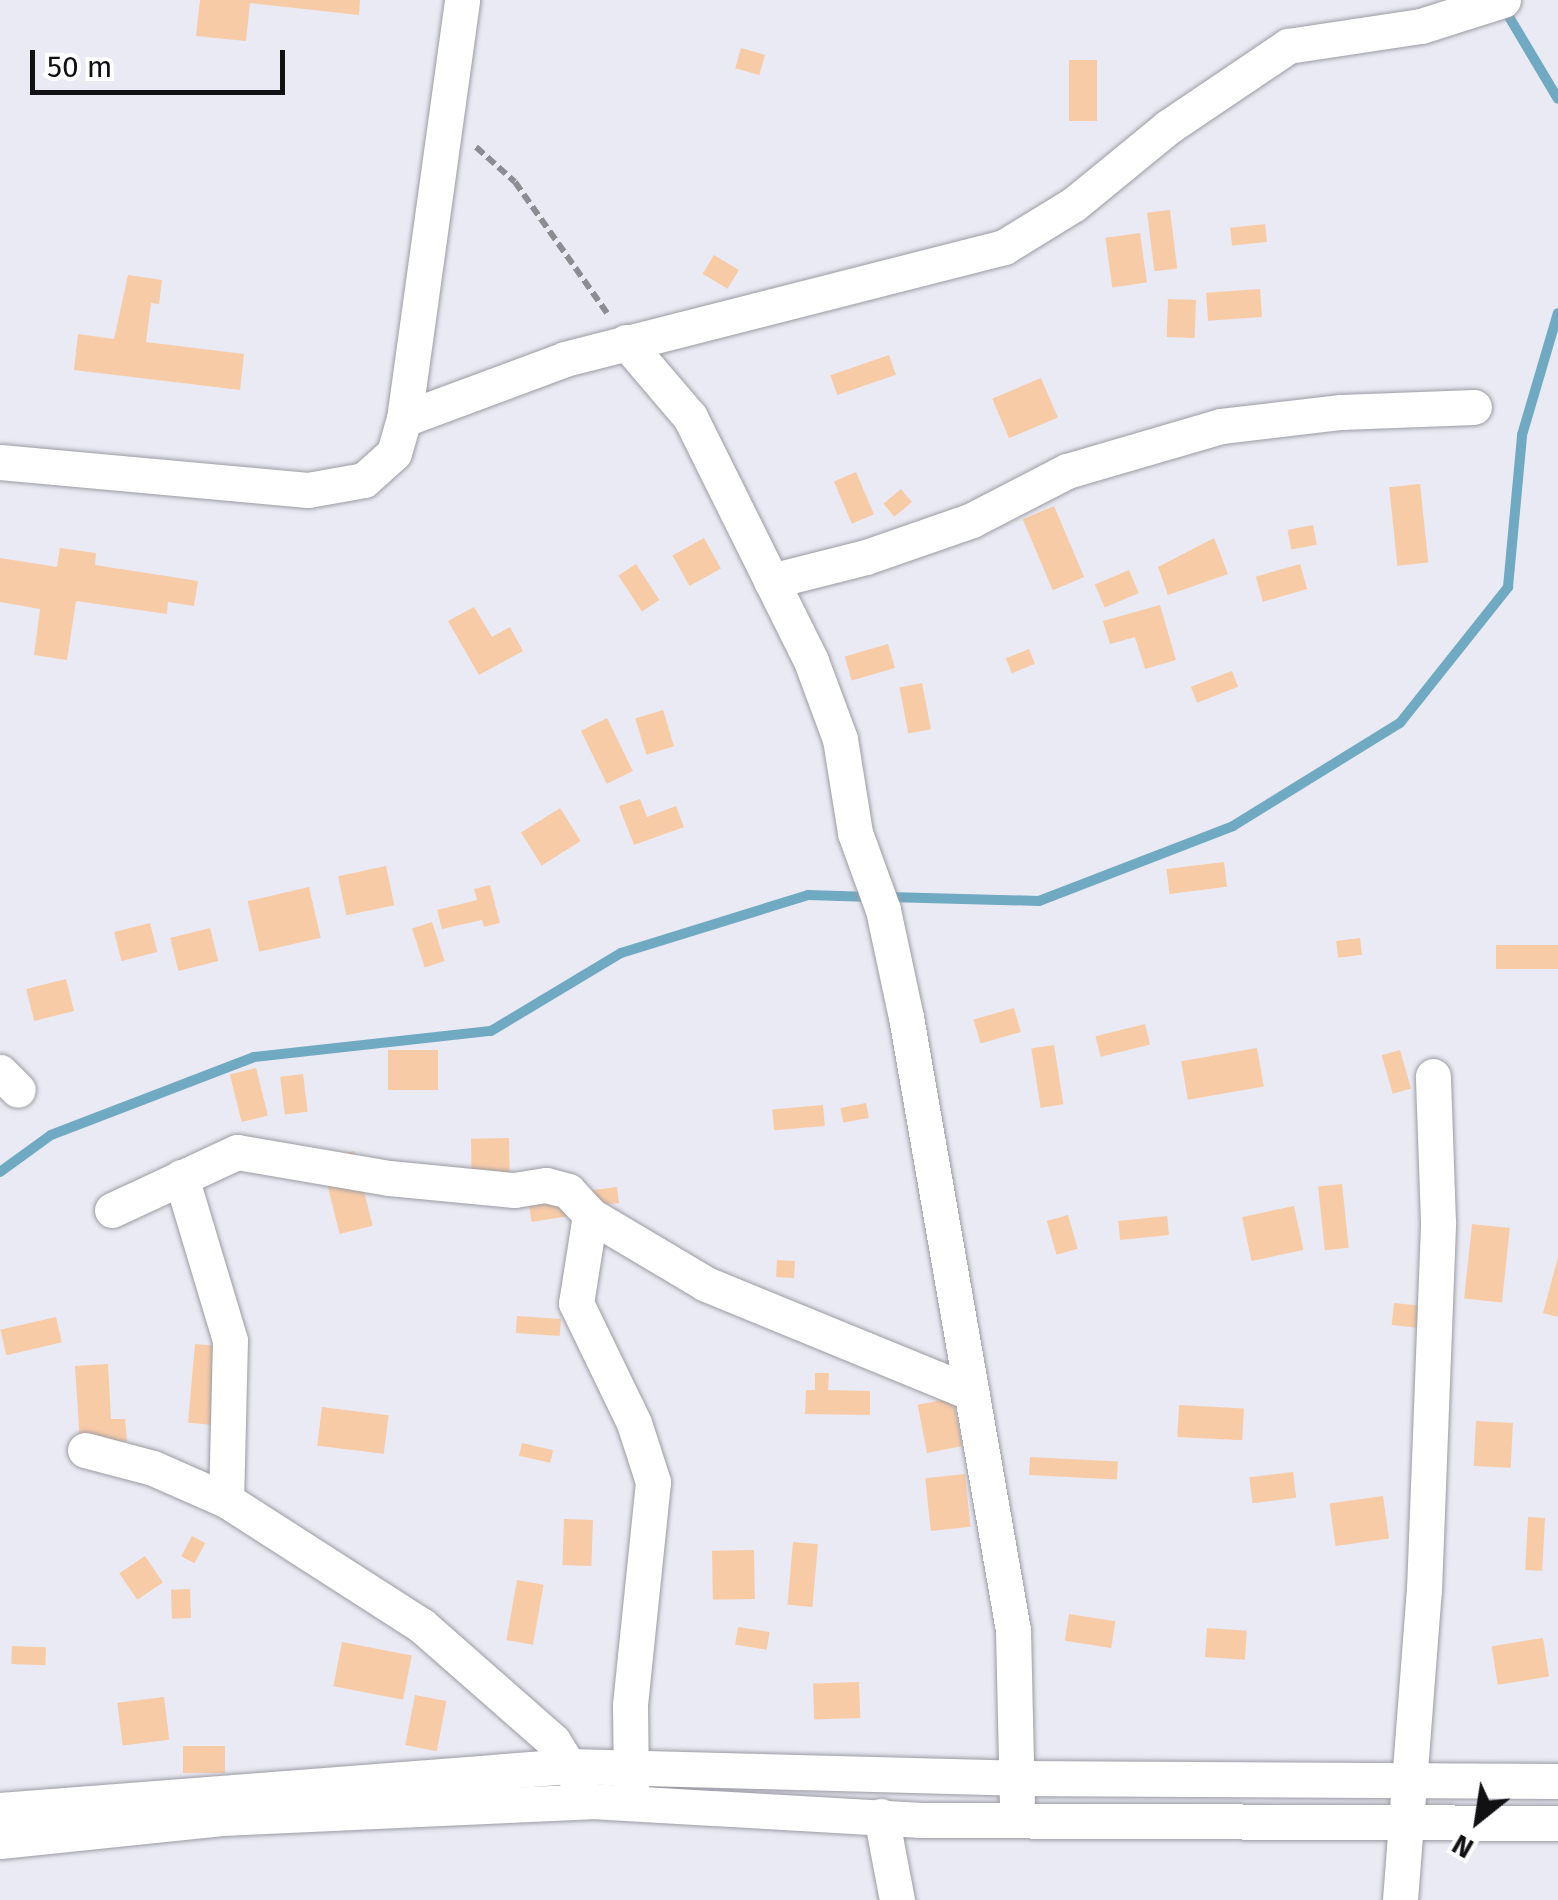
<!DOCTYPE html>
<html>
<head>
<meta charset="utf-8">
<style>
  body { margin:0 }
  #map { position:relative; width:1558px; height:1900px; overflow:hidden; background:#e9eaf3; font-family:"Fira Sans",sans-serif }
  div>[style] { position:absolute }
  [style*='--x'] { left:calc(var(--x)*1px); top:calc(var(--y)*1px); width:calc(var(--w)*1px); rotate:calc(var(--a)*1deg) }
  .stream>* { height:10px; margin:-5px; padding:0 5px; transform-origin:5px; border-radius:5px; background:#70a9c2 }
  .building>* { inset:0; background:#f8cba7; transform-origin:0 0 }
  .path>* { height:6px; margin-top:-3px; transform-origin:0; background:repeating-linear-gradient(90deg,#8c8c93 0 10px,transparent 0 15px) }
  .roads { filter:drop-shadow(0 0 2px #9b9ba3) drop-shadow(0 0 2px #9b9ba3) }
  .minor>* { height:35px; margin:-17.5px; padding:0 17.5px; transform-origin:17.5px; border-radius:17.5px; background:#fff }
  span { translate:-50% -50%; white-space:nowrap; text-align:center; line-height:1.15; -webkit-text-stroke:8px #fff; paint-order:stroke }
  .north { position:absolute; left:1428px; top:1770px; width:100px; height:100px; -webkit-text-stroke:8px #fff; paint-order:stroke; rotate:210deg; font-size:28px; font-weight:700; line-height:40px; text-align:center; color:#111114 }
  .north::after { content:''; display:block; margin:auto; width:35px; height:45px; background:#111114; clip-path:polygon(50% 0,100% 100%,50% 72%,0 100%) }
  .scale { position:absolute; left:30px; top:50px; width:255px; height:45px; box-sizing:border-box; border:5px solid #111114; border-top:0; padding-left:12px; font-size:30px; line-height:35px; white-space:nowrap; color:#111114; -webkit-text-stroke:8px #fff; paint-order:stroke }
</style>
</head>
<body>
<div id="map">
  <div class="stream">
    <i style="--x:1502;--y:5;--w:109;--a:59.2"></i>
    <i style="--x:888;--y:897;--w:151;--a:1.5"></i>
    <i style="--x:1039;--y:901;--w:208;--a:-21.1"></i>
    <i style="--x:1233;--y:826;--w:196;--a:-31.7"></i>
    <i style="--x:1400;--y:723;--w:174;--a:-51.5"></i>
    <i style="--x:1508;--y:587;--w:153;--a:-84.7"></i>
    <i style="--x:1522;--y:435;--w:127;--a:-73.6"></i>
    <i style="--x:0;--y:1172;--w:63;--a:-36"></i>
    <i style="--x:51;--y:1135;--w:217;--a:-21"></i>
    <i style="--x:254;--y:1057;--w:238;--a:-6.3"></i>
    <i style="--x:491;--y:1031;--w:152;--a:-31"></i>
    <i style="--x:621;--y:953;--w:196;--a:-17.2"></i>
    <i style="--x:808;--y:895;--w:63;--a:1.8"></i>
  </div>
  <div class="building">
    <i style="clip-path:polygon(200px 0,360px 0,359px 15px,250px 3px,246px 41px,196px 36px)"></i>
    <i style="left:741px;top:48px;width:25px;height:21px;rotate:16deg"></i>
    <i style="left:1069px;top:60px;width:28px;height:61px"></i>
    <i style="left:1170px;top:210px;width:59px;height:23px;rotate:83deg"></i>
    <i style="left:1265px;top:224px;width:18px;height:35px;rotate:84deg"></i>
    <i style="left:1140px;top:233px;width:50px;height:35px;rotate:82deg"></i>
    <i style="left:714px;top:255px;width:29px;height:22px;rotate:31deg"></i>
    <i style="clip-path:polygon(128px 275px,162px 280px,159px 304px,151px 303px,146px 342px,244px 354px,240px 390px,74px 370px,78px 334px,114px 339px)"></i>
    <i style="left:1260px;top:289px;width:28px;height:54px;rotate:86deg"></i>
    <i style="left:1168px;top:299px;width:28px;height:38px;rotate:2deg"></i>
    <i style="left:889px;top:355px;width:21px;height:62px;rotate:71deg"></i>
    <i style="left:1041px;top:378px;width:43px;height:53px;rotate:67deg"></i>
    <i style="left:856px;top:472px;width:46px;height:24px;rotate:67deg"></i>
    <i style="left:1420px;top:484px;width:79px;height:31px;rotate:84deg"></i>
    <i style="left:901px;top:489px;width:17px;height:23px;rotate:50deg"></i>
    <i style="left:1054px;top:506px;width:77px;height:34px;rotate:67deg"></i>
    <i style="left:1313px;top:525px;width:20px;height:26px;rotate:79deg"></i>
    <i style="left:704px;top:538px;width:35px;height:36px;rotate:61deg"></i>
    <i style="clip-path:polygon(1214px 538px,1228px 574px,1168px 595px,1158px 567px)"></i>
    <i style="clip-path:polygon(60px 548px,96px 553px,95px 565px,198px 581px,194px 606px,168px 602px,167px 614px,76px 601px,67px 660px,34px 655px,40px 609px,0 602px,0 558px,57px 567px)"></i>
    <i style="left:636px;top:564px;width:43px;height:21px;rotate:57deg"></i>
    <i style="left:1300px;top:564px;width:26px;height:46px;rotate:74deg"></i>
    <i style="left:1129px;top:570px;width:25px;height:37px;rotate:67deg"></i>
    <i style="clip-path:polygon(1160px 605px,1176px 660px,1145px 669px,1135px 637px,1110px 644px,1103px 621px)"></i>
    <i style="clip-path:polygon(474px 607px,492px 637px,510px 627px,523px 651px,479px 675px,448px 621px)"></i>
    <i style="left:888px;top:644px;width:25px;height:45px;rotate:74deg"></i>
    <i style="left:1029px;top:649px;width:16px;height:25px;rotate:68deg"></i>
    <i style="left:1232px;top:671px;width:17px;height:44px;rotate:69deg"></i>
    <i style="left:922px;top:683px;width:47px;height:23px;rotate:79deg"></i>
    <i style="left:663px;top:710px;width:38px;height:29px;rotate:73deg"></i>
    <i style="left:607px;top:718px;width:59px;height:29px;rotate:64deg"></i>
    <i style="clip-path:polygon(640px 799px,647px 817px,676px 806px,684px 827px,634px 845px,619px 806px)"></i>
    <i style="left:560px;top:808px;width:39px;height:46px;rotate:58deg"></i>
    <i style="left:1224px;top:862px;width:25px;height:58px;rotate:83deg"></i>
    <i style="left:386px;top:866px;width:40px;height:49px;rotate:78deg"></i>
    <i style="clip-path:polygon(490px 885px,500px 923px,484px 927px,482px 920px,442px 929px,437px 910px,477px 900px,474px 889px)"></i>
    <i style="left:309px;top:887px;width:52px;height:63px;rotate:77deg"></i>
    <i style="left:432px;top:922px;width:41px;height:21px;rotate:72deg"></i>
    <i style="left:150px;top:923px;width:30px;height:37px;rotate:76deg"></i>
    <i style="left:210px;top:928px;width:34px;height:41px;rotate:76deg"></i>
    <i style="left:1360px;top:938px;width:17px;height:24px;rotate:83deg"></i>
    <i style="left:1558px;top:945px;width:24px;height:62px;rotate:90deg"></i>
    <i style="left:66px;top:979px;width:33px;height:41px;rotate:76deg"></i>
    <i style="left:1014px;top:1008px;width:25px;height:42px;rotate:74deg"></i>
    <i style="left:1145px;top:1024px;width:21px;height:51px;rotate:76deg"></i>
    <i style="left:1054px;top:1045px;width:60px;height:23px;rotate:81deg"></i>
    <i style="left:1257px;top:1048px;width:39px;height:77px;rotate:80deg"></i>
    <i style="left:388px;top:1050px;width:50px;height:40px"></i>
    <i style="left:1400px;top:1050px;width:40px;height:19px;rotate:74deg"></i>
    <i style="left:256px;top:1068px;width:49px;height:27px;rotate:76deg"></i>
    <i style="left:303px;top:1074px;width:38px;height:23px;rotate:83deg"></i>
    <i style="left:866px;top:1103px;width:15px;height:26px;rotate:79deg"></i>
    <i style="left:823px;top:1105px;width:21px;height:51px;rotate:85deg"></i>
    <i style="left:509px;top:1138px;width:42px;height:38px;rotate:89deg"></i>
    <i style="left:354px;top:1151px;width:77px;height:34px;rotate:76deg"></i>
    <i style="left:1342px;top:1184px;width:64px;height:24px;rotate:84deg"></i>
    <i style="left:617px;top:1187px;width:16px;height:30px;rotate:83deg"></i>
    <i style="left:568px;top:1196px;width:20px;height:40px;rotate:81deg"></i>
    <i style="left:1294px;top:1206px;width:45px;height:53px;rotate:78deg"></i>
    <i style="left:1068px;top:1215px;width:35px;height:22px;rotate:74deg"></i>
    <i style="left:1167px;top:1216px;width:19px;height:49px;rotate:84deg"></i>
    <i style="left:1472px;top:1224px;width:38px;height:75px;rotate:6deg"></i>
    <i style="clip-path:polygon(1558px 1257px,1558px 1317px,1543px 1313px)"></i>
    <i style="left:777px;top:1260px;width:18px;height:17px;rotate:3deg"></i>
    <i style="left:1394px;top:1303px;width:29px;height:22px;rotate:6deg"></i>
    <i style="left:517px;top:1316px;width:44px;height:17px;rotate:4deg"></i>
    <i style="left:56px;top:1317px;width:26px;height:57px;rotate:77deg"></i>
    <i style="left:195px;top:1344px;width:25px;height:79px;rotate:5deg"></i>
    <i style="clip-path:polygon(108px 1364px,111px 1419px,125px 1419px,127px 1441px,80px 1443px,75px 1366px)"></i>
    <i style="clip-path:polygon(815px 1373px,829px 1373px,828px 1390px,870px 1391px,870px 1415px,805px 1414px,806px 1390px,815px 1390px)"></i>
    <i style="left:953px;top:1398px;width:49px;height:36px;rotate:79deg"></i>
    <i style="left:1179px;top:1405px;width:65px;height:32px;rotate:3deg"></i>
    <i style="left:322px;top:1407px;width:67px;height:39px;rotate:7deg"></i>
    <i style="left:1476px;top:1421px;width:37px;height:45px;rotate:3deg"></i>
    <i style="left:522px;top:1443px;width:32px;height:13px;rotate:13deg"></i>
    <i style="left:1030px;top:1457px;width:88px;height:18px;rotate:3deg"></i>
    <i style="left:1293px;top:1472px;width:26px;height:44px;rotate:83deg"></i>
    <i style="left:965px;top:1474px;width:53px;height:40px;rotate:84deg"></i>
    <i style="left:1383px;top:1496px;width:43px;height:54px;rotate:82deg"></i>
    <i style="left:1528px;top:1517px;width:17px;height:53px;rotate:3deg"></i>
    <i style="left:564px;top:1519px;width:29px;height:46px;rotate:2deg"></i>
    <i style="left:192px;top:1536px;width:15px;height:23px;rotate:28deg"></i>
    <i style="left:793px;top:1542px;width:25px;height:63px;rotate:5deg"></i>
    <i style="left:754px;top:1550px;width:49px;height:42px;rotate:89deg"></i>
    <i style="left:145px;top:1556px;width:32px;height:31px;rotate:56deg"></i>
    <i style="left:517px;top:1580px;width:27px;height:61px;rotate:10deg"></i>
    <i style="left:190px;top:1589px;width:29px;height:19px;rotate:88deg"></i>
    <i style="left:1069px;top:1614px;width:47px;height:27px;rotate:9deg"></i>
    <i style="left:738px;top:1627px;width:32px;height:18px;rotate:9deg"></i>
    <i style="left:1207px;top:1628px;width:40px;height:29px;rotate:4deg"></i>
    <i style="left:1543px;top:1638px;width:39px;height:52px;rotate:81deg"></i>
    <i style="left:342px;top:1642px;width:71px;height:45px;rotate:11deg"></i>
    <i style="left:12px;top:1646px;width:34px;height:18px;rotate:2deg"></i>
    <i style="left:859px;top:1682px;width:36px;height:46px;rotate:88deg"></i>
    <i style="left:415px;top:1695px;width:32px;height:51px;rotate:11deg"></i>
    <i style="left:164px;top:1697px;width:43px;height:47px;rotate:83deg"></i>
    <i style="left:225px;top:1746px;width:27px;height:42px;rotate:90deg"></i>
  </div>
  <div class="path">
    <i style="--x:476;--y:147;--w:52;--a:41.9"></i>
    <i style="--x:515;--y:182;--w:160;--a:54.9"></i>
  </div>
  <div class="roads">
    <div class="minor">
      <i style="--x:626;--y:342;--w:99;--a:49.5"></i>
      <i style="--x:690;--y:417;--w:272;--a:63.6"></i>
      <i style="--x:811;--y:661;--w:83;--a:69.6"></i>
      <i style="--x:840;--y:739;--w:95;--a:80.9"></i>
      <i style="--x:855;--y:833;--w:82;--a:70"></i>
      <i style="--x:883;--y:910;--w:109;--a:77.9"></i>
      <i style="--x:906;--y:1017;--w:622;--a:80.1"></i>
      <i style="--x:1013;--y:1630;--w:171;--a:88.7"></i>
      <i style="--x:404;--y:419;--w:172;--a:-20.4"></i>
      <i style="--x:565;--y:359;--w:453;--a:-14.3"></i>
      <i style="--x:1004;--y:247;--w:82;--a:-31.6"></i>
      <i style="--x:1074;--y:204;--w:122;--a:-39.3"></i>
      <i style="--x:1168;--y:127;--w:145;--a:-34"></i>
      <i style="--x:1288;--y:46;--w:134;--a:-8.6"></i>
      <i style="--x:1421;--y:26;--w:86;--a:-17.6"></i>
      <i style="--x:0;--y:462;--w:309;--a:5.2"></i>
      <i style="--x:308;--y:490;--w:57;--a:-10.1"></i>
      <i style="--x:364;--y:480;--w:40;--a:-42"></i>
      <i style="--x:394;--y:453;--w:35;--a:-74"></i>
      <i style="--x:404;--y:419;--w:423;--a:-82.1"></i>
      <i style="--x:771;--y:581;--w:98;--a:-14.2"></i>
      <i style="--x:866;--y:557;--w:112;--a:-19.2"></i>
      <i style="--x:972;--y:520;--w:107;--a:-27.3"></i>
      <i style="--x:1067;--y:471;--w:160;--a:-16.3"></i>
      <i style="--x:1221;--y:426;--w:121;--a:-6.7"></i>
      <i style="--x:1341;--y:412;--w:133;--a:-2.2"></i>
      <i style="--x:0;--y:1072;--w:25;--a:45"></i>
      <i style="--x:181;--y:1177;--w:170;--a:73.3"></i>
      <i style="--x:230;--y:1340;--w:160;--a:91.4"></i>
      <i style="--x:112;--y:1210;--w:138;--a:-24.9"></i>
      <i style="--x:237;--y:1152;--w:154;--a:9.7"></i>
      <i style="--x:389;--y:1178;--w:126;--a:5.5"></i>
      <i style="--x:514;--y:1190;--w:32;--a:-9"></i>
      <i style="--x:546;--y:1185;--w:23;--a:15"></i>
      <i style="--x:568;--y:1191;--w:33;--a:47"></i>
      <i style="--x:590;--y:1215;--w:135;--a:30.7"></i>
      <i style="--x:706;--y:1284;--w:287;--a:22.3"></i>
      <i style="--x:590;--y:1215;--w:89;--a:99"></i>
      <i style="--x:576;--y:1303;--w:133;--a:64.2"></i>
      <i style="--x:634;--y:1423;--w:62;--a:72.1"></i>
      <i style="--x:653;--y:1482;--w:224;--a:95.9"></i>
      <i style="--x:630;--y:1705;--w:88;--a:89.3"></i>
      <i style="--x:85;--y:1450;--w:70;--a:14.8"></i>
      <i style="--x:153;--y:1468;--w:80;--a:23.7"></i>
      <i style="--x:226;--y:1500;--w:232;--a:32.7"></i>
      <i style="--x:421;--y:1625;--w:176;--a:41.3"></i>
      <i style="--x:553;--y:1741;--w:51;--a:57.9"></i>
      <i style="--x:0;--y:1810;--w:571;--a:-4.42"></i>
      <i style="--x:569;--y:1766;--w:448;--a:1.5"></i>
      <i style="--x:1017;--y:1778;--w:541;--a:0.32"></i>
      <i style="--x:881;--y:1816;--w:86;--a:79.2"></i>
      <i style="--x:0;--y:1841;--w:223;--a:-5.9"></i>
      <i style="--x:222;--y:1818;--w:369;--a:-2.6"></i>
      <i style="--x:591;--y:1801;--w:331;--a:3.3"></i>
      <i style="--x:921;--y:1820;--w:637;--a:0.27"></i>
      <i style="--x:1400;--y:1900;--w:311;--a:-85.6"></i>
      <i style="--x:1424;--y:1590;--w:368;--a:-87.8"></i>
      <i style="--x:1438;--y:1222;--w:146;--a:-92"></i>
    </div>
  </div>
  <div class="north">N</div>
  <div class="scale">50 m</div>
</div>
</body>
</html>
